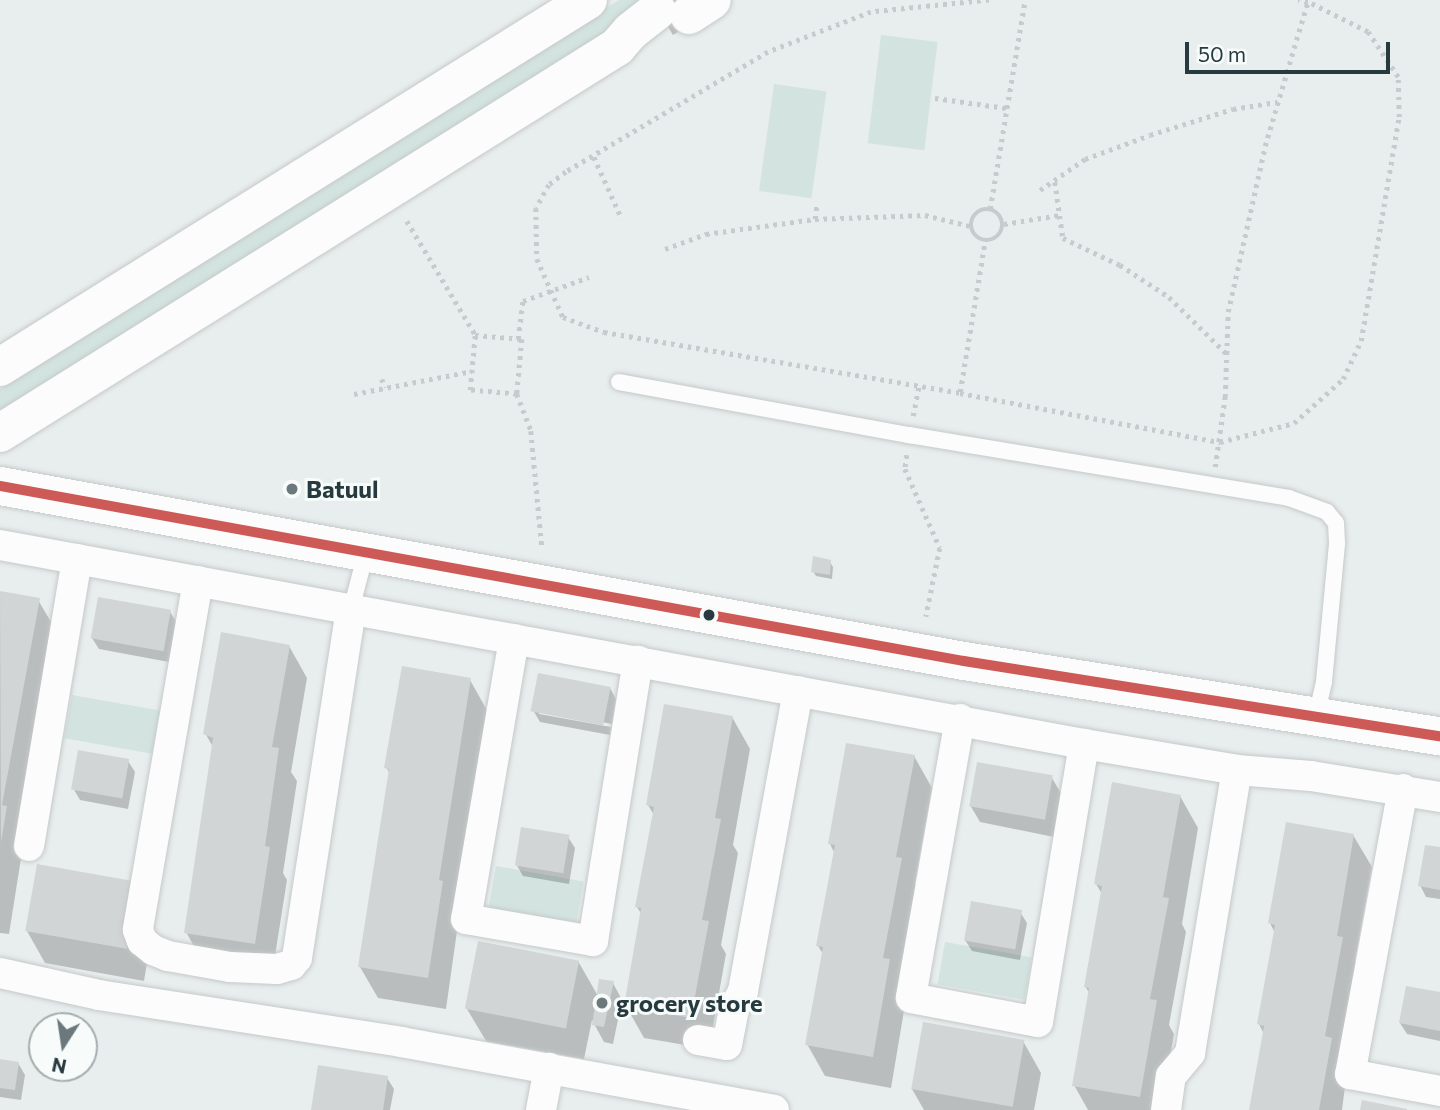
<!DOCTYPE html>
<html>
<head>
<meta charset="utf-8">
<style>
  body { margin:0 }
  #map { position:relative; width:1440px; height:1110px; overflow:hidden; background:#e8eded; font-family:Commissioner,sans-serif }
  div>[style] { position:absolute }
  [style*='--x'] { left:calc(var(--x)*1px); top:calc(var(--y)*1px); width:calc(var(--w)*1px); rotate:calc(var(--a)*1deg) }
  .green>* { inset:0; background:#d3e4e0; transform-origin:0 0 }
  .shadow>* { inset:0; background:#0003 }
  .building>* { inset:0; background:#d1d5d6; transform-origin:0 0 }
  .path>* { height:4.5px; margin-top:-2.25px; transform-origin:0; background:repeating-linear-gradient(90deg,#c6ccce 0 3.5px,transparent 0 8.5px) }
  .path>.ring { margin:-2.25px; padding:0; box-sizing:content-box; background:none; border:4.5px solid #c6ccce; border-radius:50% }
  .roads { filter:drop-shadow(0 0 2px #c5c9ca) drop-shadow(0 0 2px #c5c9ca) }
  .lane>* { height:16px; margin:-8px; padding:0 8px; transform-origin:8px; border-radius:8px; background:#fcfcfc }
  .street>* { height:30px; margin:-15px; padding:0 15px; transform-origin:15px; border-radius:15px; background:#fcfcfc }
  .secondary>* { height:38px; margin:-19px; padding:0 19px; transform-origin:19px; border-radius:19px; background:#fcfcfc }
  .bus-1>* { height:10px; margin:-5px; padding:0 5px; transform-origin:5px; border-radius:5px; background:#cd5a57 }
  .dots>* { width:19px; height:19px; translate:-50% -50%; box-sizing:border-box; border:4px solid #f7fbfa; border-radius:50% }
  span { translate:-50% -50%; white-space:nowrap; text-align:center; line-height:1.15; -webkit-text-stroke:6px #f7fbfa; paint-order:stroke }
  .poi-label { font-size:24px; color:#273a3f; font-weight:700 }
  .left { translate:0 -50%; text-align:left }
  .north { position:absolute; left:28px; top:1012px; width:70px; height:70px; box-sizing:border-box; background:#f7fbfa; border:2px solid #a4aeaf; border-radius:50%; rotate:192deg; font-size:19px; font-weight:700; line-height:28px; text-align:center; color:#273a3f }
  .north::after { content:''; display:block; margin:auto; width:24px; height:32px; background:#6b797c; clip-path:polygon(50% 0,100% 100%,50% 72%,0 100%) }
  .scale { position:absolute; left:1185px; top:42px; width:205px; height:32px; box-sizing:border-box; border:4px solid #273a3f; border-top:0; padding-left:9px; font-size:21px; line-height:24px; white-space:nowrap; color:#273a3f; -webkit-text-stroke:5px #f7fbfa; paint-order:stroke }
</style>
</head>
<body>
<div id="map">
  <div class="green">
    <i style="clip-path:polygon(619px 0,645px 0,649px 6px,0 412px,0 389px)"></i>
    <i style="left:881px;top:35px;width:57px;height:109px;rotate:7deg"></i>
    <i style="left:774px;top:84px;width:53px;height:108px;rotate:8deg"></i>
    <i style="left:72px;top:695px;width:89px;height:44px;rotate:10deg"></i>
    <i style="left:496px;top:866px;width:89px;height:44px;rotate:10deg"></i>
    <i style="left:945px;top:942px;width:88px;height:43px;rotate:10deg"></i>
  </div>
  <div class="shadow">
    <i style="clip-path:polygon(652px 0,678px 0,692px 23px,673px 35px)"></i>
    <i style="clip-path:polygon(830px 562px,833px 567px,832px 579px,816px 576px,813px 571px)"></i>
    <i style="clip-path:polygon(0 593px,38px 600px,57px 632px,9px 934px,0 933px)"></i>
    <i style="clip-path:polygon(170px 612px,177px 623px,169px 662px,99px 649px,92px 638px)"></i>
    <i style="clip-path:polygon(289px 646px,307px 678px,291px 772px,297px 781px,283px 873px,287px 880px,272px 975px,204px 964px,186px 932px,213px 747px,205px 733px)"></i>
    <i style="clip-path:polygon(470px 680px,488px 712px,446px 1009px,378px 998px,360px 967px,390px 774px,386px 767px)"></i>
    <i style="clip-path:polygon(610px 688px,616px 699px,612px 724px,539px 710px,539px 714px,611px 727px,610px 735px,540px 722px,533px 710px)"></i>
    <i style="clip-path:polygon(732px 717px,750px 749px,733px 845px,738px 853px,721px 945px,726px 954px,709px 1049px,644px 1038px,626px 1006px,642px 915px,637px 907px,654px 815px,648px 805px)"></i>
    <i style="clip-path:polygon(914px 756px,932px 788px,915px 883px,919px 891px,907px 993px,891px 1088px,825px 1076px,807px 1044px,823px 954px,818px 946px,835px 854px,830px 844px)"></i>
    <i style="clip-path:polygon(128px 761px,135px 772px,128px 809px,80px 800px,73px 788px)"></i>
    <i style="clip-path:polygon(1052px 778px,1062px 795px,1054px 837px,980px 822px,970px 805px)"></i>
    <i style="clip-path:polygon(1180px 796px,1198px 828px,1182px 924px,1186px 932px,1169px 1025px,1174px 1034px,1161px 1110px,1088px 1110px,1074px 1085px,1090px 994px,1085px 986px,1102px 894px,1096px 884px)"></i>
    <i style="clip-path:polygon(1353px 835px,1372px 867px,1355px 961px,1360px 970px,1342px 1110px,1251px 1110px,1264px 1034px,1259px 1024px,1275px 933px,1270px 923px)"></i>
    <i style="clip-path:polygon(568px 837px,575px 848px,569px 884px,523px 876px,516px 864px)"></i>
    <i style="clip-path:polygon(1440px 849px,1440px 899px,1426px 897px,1420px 885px)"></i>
    <i style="clip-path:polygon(1020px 912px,1027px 923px,1020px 960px,972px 951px,965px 940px)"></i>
    <i style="clip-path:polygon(155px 915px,144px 981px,45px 963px,27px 931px)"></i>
    <i style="clip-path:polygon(578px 961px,598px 996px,613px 983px,622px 1000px,613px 1044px,604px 1042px,592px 1020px,584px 1059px,486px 1041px,467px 1009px)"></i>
    <i style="clip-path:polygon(1440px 994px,1440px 1041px,1407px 1034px,1400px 1023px)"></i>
    <i style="clip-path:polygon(1023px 1041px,1041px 1073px,1034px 1110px,924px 1110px,912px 1089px)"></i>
    <i style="clip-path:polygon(0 1060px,18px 1063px,25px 1075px,21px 1100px,0 1097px)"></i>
    <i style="clip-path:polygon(387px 1078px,394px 1089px,390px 1110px,313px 1110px)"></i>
  </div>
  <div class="building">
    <i style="clip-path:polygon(813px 556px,831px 560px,830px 575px,811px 572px)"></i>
    <i style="clip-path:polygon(0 591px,40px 598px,2px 805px,7px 806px,1px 842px)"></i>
    <i style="left:98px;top:597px;width:74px;height:42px;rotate:10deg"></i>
    <i style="clip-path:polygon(221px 632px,290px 645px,272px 747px,279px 748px,265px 846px,270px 847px,255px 944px,184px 933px,213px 738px,203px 734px)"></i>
    <i style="clip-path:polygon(402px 666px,471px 678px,439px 880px,443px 881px,428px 978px,358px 967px,389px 769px,384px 768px)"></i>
    <i style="left:538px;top:673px;width:74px;height:39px;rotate:11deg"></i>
    <i style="clip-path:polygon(664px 704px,733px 716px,715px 818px,721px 819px,702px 920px,709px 921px,691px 1018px,624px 1006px,641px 908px,635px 907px,654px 807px,646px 805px)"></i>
    <i style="clip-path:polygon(846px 743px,915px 755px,896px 857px,902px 858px,883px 958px,890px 959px,873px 1057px,805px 1045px,823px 947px,816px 946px,835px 845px,828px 844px)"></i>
    <i style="left:78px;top:750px;width:52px;height:40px;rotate:10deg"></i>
    <i style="left:977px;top:762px;width:77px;height:45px;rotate:10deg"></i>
    <i style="clip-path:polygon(1112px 782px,1181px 795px,1163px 897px,1169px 898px,1150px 999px,1157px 1000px,1140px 1097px,1072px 1086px,1089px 988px,1084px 987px,1102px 886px,1094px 884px)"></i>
    <i style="clip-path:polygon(1286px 822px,1354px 834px,1337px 936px,1343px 937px,1325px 1036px,1332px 1038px,1319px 1110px,1249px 1110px,1264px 1026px,1257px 1024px,1275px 925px,1268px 923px)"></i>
    <i style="left:521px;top:827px;width:49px;height:39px;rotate:9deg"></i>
    <i style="clip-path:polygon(1425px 845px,1440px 847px,1440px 890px,1418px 886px)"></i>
    <i style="left:37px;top:864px;width:103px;height:68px;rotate:10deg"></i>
    <i style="left:971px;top:901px;width:52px;height:40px;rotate:10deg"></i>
    <i style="left:478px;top:941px;width:103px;height:69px;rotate:11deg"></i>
    <i style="clip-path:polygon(599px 979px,614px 981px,604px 1027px,592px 1025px)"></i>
    <i style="clip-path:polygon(1406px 986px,1440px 992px,1440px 1031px,1399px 1023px)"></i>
    <i style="left:923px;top:1022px;width:103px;height:68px;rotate:10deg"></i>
    <i style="clip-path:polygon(0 1059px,19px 1062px,15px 1090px,0 1088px)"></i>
    <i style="clip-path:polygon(318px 1065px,388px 1076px,383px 1110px,311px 1110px)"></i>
    <i style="clip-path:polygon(1362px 1100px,1407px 1109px,1407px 1110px,1360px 1110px)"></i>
  </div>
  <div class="path">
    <i style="--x:989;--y:0;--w:119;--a:174.2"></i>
    <i style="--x:871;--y:12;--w:110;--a:158.8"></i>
    <i style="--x:768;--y:52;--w:235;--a:149.3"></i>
    <i style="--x:566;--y:172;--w:21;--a:143"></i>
    <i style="--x:549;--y:185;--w:26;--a:119"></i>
    <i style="--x:536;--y:208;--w:51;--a:88.9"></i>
    <i style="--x:537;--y:259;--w:64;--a:65.9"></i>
    <i style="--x:563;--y:317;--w:44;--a:20.1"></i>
    <i style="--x:604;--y:332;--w:361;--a:9.7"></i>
    <i style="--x:960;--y:393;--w:265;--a:10.7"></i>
    <i style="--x:1220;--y:442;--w:76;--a:-14.4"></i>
    <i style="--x:1294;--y:423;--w:66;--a:-41.9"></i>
    <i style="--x:1343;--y:379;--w:42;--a:-64.7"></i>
    <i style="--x:1361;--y:341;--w:227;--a:-80.4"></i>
    <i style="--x:1399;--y:117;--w:40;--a:-91.4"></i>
    <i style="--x:1398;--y:77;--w:54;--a:-123.7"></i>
    <i style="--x:1368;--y:32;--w:67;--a:-153.4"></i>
    <i style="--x:1308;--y:2;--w:10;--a:-169"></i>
    <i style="--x:935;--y:98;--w:72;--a:8"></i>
    <i style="--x:594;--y:157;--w:68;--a:65.7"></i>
    <i style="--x:1055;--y:182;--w:57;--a:81.9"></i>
    <i style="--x:1063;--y:238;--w:63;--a:25.3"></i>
    <i style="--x:1120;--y:265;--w:59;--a:33.1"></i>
    <i style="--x:1169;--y:297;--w:80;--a:44.5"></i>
    <i style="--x:1040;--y:190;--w:55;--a:-34.6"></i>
    <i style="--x:1085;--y:159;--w:69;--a:-20.3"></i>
    <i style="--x:1150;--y:135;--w:87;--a:-17.4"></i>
    <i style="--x:1233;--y:109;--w:45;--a:-9"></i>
    <i class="ring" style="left:971px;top:209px;width:27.5px;height:27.5px"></i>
    <i style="--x:990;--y:209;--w:212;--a:-80.5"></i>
    <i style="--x:815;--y:219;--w:16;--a:-83"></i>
    <i style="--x:407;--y:221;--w:132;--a:59"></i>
    <i style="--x:1004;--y:224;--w:57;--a:-9.1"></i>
    <i style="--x:665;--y:249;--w:44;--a:-20.1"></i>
    <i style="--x:706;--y:234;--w:110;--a:-7.8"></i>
    <i style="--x:815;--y:219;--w:110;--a:-2.1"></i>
    <i style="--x:925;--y:215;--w:46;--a:13.7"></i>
    <i style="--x:475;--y:335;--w:47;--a:4.9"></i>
    <i style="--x:522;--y:339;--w:55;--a:95.2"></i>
    <i style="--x:517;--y:394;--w:47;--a:-175.1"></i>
    <i style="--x:470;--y:390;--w:55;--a:-84.8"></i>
    <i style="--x:518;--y:339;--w:38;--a:-83"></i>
    <i style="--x:523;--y:301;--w:70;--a:-20"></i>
    <i style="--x:382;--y:379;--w:9;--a:72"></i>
    <i style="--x:960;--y:392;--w:153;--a:-80.6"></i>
    <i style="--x:354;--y:394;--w:120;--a:-11"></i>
    <i style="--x:517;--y:394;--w:40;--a:69"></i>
    <i style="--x:531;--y:431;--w:118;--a:84.6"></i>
    <i style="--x:913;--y:416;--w:31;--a:-79"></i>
    <i style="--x:907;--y:455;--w:14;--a:98"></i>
    <i style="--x:905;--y:469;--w:86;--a:66.1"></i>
    <i style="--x:940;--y:548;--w:70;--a:101.5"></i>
    <i style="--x:1215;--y:467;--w:71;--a:-81.9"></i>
    <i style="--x:1225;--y:397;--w:85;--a:-88"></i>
    <i style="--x:1228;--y:312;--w:170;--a:-77.4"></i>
    <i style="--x:1265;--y:146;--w:151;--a:-73.5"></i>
  </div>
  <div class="roads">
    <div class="lane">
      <i style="--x:619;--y:382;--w:295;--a:10.4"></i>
      <i style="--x:909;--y:435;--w:385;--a:9.4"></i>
      <i style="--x:1289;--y:498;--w:40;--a:20.2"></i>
      <i style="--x:1327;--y:512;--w:14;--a:51"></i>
      <i style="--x:1336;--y:523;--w:21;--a:87"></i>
      <i style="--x:1337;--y:544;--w:139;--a:95.4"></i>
      <i style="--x:1324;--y:682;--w:37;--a:103"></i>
      <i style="--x:351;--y:610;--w:60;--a:-75.5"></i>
    </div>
    <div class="street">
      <i style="--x:0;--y:545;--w:1102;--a:10.4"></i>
      <i style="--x:1084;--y:744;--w:155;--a:9.6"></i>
      <i style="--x:1237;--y:770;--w:74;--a:4.6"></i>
      <i style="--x:1311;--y:776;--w:131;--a:9.2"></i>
      <i style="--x:198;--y:581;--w:354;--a:99.8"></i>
      <i style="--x:138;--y:930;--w:12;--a:70"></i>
      <i style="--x:142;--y:941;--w:14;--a:39"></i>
      <i style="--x:153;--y:950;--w:16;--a:22"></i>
      <i style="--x:168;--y:956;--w:63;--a:10.1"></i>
      <i style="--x:230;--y:967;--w:47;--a:2.4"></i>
      <i style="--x:277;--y:969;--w:15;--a:-16"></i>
      <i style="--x:291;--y:965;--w:9;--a:-49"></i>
      <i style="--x:297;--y:958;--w:352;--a:-81.2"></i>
      <i style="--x:514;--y:639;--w:284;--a:99.7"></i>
      <i style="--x:466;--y:919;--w:129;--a:9.8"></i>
      <i style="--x:593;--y:941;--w:284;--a:-80.9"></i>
      <i style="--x:960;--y:719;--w:283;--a:100"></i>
      <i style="--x:911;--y:998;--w:129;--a:10.7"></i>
      <i style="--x:1038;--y:1022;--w:282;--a:-80.6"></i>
      <i style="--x:1403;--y:789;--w:290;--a:100.5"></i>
      <i style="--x:1350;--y:1074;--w:92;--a:10.7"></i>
      <i style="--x:29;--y:846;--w:291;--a:-80.5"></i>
      <i style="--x:0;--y:973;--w:101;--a:12.5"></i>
      <i style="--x:99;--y:995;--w:306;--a:8.8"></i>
      <i style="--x:401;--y:1042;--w:379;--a:10.3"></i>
      <i style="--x:698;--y:1040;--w:29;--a:10"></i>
      <i style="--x:727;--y:1045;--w:38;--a:-79"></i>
      <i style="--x:734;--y:1008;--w:19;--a:-62"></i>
      <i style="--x:743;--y:991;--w:305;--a:-79.6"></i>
      <i style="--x:541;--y:1110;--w:43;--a:-79.2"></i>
      <i style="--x:1166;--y:1110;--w:34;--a:-82"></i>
      <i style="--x:1171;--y:1076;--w:30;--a:-50"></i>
      <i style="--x:1190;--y:1053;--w:287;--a:-80.6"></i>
    </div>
    <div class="secondary">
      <i style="--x:689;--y:15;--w:27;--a:-33"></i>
      <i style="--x:0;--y:367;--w:693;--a:-31.97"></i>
      <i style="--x:0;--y:433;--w:728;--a:-32.03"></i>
      <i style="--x:617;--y:47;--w:21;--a:-49"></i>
      <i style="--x:631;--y:31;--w:33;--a:-38"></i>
      <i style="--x:0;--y:486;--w:980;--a:10.29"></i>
      <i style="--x:964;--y:661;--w:482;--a:9"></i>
    </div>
  </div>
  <div class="bus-1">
    <i style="--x:0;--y:486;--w:980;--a:10.29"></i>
    <i style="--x:964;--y:661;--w:482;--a:9"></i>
  </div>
  <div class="dots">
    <i style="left:292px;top:489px;background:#6b797c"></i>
    <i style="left:709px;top:615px;background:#273a3f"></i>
    <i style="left:602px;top:1003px;background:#6b797c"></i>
  </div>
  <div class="poi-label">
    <span class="left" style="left:306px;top:489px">Batuul</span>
    <span class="left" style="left:616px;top:1003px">grocery store</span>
  </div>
  <div class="north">N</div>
  <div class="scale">50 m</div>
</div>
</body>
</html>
